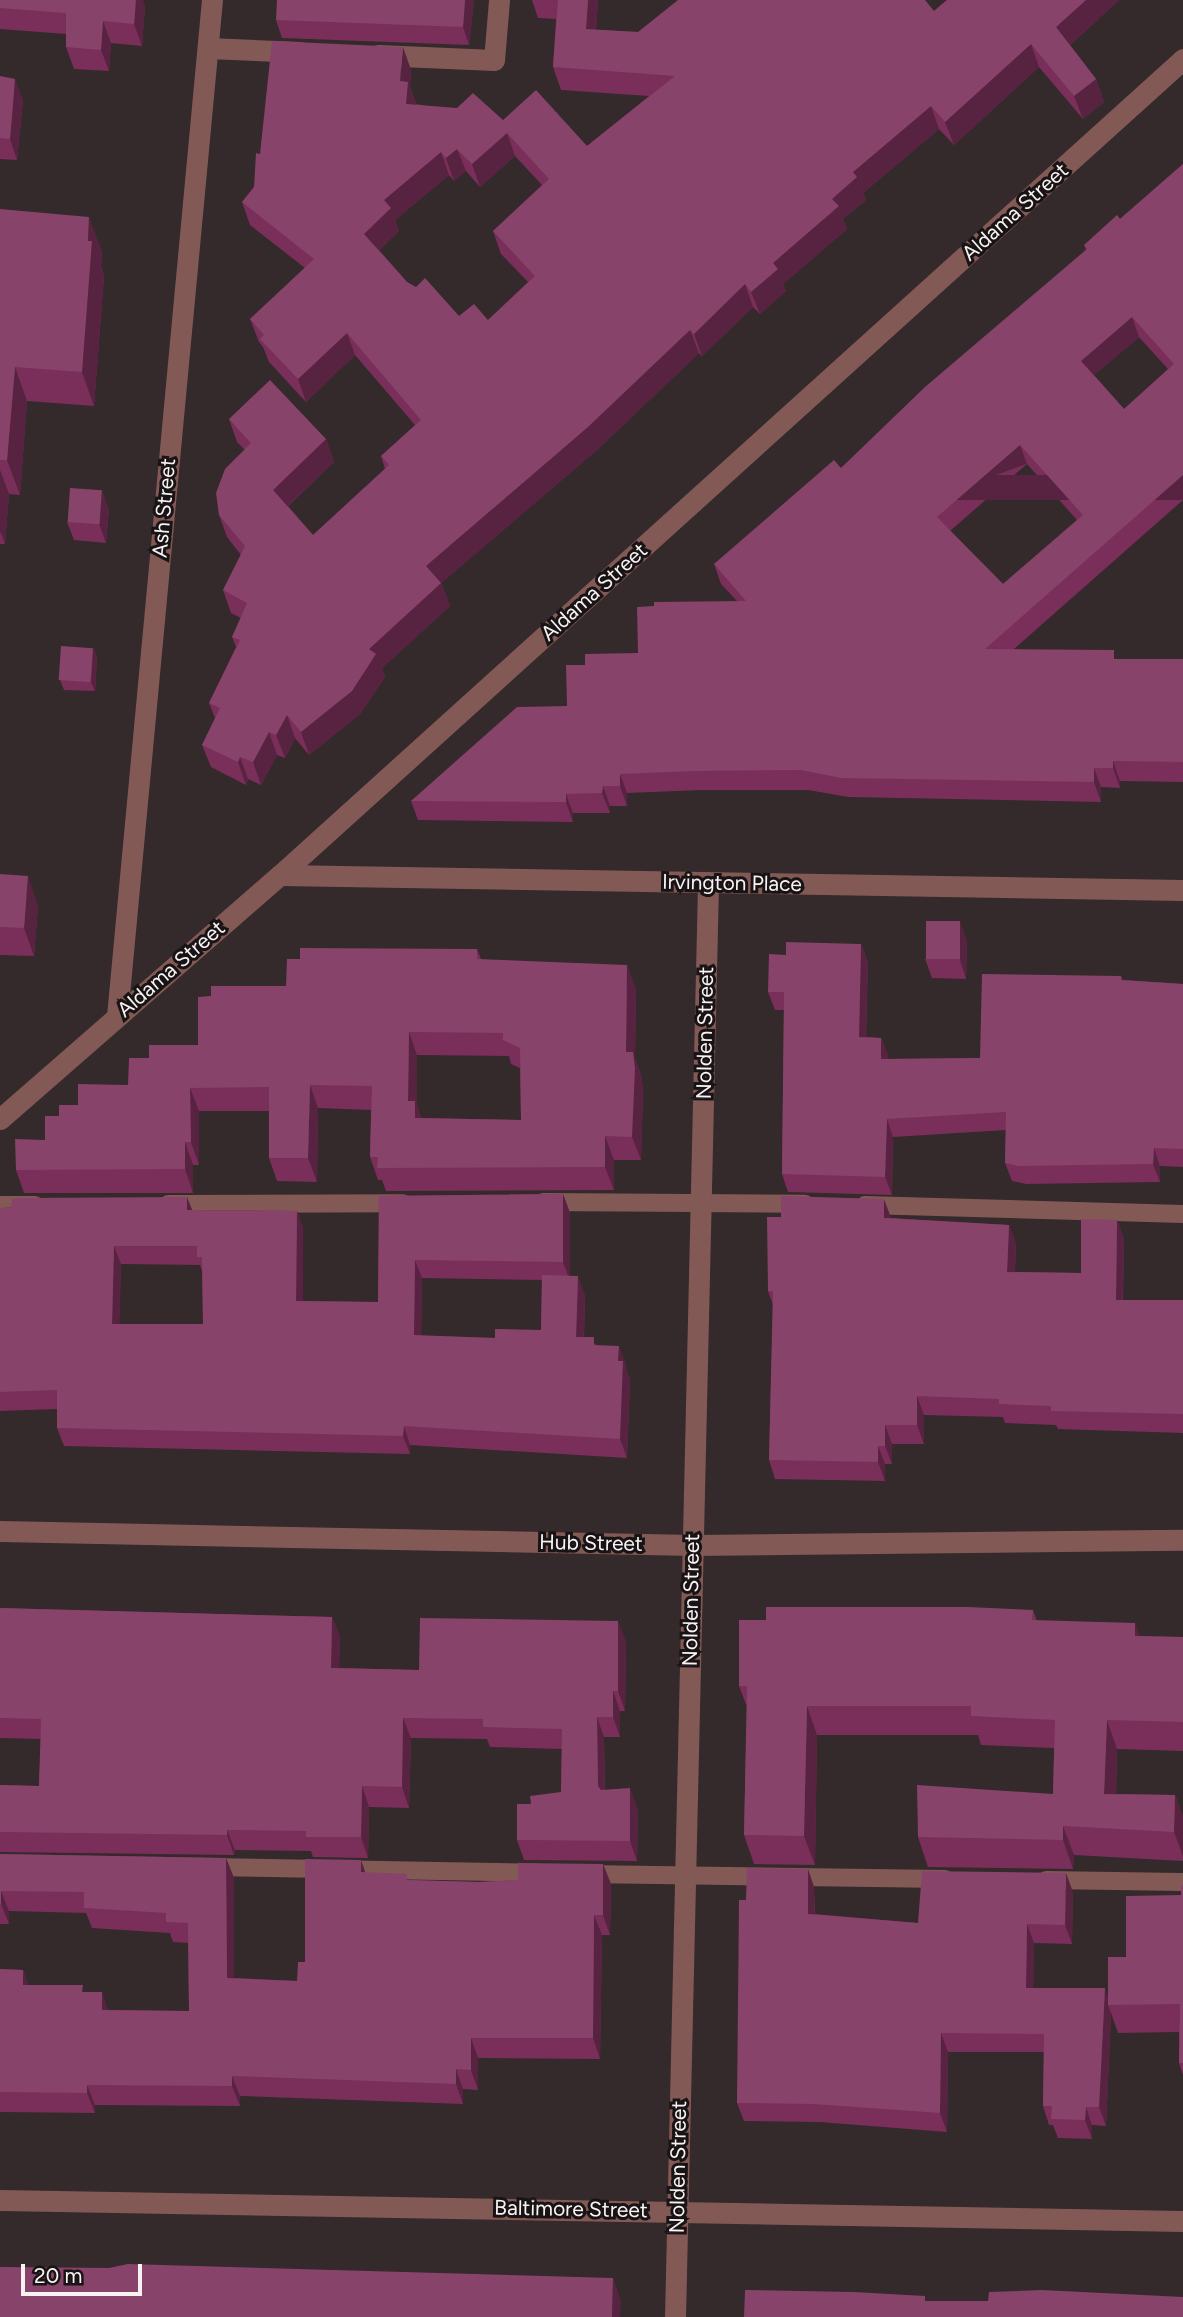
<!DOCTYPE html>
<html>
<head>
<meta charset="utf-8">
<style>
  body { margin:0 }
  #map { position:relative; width:1183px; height:2317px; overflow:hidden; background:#34292b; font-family:Figtree,sans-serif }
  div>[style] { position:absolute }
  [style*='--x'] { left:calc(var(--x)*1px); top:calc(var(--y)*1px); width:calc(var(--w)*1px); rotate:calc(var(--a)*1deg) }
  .lane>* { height:18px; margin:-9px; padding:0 9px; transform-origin:9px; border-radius:9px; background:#825955 }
  .street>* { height:21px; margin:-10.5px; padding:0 10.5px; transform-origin:10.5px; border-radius:10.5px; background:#825955 }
  .wall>* { inset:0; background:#7a2e5a }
  .shaded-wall>* { inset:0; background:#582340; transform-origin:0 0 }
  .building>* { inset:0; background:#87436a; transform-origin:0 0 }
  span { translate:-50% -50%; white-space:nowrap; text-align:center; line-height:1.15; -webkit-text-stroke:6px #181314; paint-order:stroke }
  .street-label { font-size:21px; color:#f9f2f3 }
  .scale { position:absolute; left:21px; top:2264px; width:121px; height:32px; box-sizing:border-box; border:4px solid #f9f2f3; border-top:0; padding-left:9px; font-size:21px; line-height:24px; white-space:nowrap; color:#f9f2f3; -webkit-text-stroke:5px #181314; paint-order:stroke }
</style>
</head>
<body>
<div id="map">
  <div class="lane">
    <i style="--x:543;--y:1202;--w:262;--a:0.4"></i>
    <i style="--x:168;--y:1204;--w:235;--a:-0.2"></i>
    <i style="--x:0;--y:1205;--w:35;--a:0"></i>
    <i style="--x:865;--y:1205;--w:318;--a:1.6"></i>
    <i style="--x:206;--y:1867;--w:333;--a:1"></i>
    <i style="--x:584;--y:1874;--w:361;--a:0.8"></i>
    <i style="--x:1046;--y:1880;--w:137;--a:0.8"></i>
  </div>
  <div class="street">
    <i style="--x:208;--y:48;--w:92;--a:2.5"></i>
    <i style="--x:378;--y:55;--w:116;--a:2.5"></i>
    <i style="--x:494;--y:60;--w:60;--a:-85.2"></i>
    <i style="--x:280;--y:875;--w:903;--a:0.95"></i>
    <i style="--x:117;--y:1016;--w:1020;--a:-84.66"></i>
    <i style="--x:0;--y:1119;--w:371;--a:-41.1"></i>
    <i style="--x:280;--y:875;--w:1217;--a:-42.1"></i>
    <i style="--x:0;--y:1531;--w:693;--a:1.16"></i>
    <i style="--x:693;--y:1545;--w:490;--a:-0.6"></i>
    <i style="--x:0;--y:2200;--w:1183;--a:1.02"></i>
    <i style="--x:675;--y:2317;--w:1434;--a:-88.68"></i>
  </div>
  <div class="wall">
    <i style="clip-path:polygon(0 0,145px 6px,142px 46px,111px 43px,109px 71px,74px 69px,66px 47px,66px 34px,0 29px,0 30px)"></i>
    <i style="clip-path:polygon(474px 0,469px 45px,282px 38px,276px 20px)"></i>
    <i style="clip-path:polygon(evenodd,532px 0,598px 0,596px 30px,638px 32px,934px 11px,947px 0,1119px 0,1070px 45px,1096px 79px,1104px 102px,1083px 119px,1039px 67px,954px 145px,939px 129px,863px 193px,866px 200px,843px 219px,847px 229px,783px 284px,786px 291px,760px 314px,753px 307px,702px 356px,699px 353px,597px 450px,441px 583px,450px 606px,382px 668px,385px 677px,360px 714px,309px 755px,295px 738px,285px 758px,277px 755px,261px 785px,248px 779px,246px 785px,211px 767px,202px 745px,215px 718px,209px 703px,236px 647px,232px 637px,241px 618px,231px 613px,223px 590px,241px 555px,227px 537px,219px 515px,245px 450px,237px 442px,229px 419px,326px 439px,334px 462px,288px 506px,313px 535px,385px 469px,381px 456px,415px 425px,355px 355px,306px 402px,269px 362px,263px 347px,259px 342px,250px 319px,305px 268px,250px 225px,242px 202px,254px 187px,260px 154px,411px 70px,410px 87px,416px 104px,503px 120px,587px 146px,649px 96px,561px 90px,553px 67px,556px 19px,538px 18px,532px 0,515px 156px,542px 185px,493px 231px,501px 254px,528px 282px,488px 320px,459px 316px,407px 282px,379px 250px,399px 231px,395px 220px,449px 175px,454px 181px,466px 171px,480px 187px,515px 156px)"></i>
    <i style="clip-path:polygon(0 76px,23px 100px,17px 160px,0 159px)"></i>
    <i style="clip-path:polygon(evenodd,1183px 164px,1183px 500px,1014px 649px,1117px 659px,1183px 659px,1183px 782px,1120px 781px,1120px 788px,1101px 787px,1101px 802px,848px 797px,808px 790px,702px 790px,627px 793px,627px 806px,610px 806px,610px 813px,573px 813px,573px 822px,418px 820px,411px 801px,567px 706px,585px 665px,638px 653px,737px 601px,721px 584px,714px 564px,841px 468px,1086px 250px,1084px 245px,1120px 219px,1183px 164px,1139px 337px,1168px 369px,1124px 409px,1094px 375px,1139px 337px,1183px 164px,1027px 464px,1077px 520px,1003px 584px,950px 531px,1027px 464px)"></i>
    <i style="clip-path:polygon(0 209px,102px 251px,101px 266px,104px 276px,94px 406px,27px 401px,20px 495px,9px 494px,5px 544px,0 544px)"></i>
    <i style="clip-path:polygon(109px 509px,106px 543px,74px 540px,67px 522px)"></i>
    <i style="clip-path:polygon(93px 648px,97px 657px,95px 691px,64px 690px,60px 680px)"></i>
    <i style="clip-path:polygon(0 874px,38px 905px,34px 956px,0 955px)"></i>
    <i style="clip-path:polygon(967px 940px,966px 979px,932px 978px,925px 959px)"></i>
    <i style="clip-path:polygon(861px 944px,868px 962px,866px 1037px,881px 1038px,888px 1056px,888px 1059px,980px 1058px,1121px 976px,1123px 980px,1183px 984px,1183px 1167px,1160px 1166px,1160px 1182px,1026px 1184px,1012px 1181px,1005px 1163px,1006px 1130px,893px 1137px,892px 1195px,788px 1192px,782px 1174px,784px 1010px,775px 1010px,768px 992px,786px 955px)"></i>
    <i style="clip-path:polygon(evenodd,477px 949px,481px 959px,636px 989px,635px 1058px,641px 1075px,643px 1091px,641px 1160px,614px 1160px,614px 1190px,386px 1191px,382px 1180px,378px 1180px,370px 1157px,371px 1110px,318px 1108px,317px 1182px,277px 1181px,269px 1158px,269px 1111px,199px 1111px,199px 1165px,193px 1165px,193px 1193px,24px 1193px,16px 1170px,45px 1140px,59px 1116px,78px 1105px,128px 1085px,149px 1058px,198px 1045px,211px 996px,286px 986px,300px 959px,477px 949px,417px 1055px,509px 1056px,511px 1064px,520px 1068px,521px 1120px,421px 1118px,417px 1105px,417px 1055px)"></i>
    <i style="clip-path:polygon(evenodd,563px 1194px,570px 1213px,570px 1276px,585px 1295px,584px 1337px,626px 1364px,626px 1369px,630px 1380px,627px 1458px,410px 1445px,410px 1454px,64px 1446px,57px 1428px,57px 1409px,0 1411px,0 1208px,187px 1197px,192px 1210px,297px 1211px,303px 1229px,303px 1301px,378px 1302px,379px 1196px,563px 1194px,121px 1264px,200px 1265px,202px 1271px,203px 1324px,119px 1324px,121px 1264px,563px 1194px,422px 1278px,542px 1280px,541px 1330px,495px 1338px,421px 1336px,422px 1278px)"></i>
    <i style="clip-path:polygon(781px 1217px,891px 1218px,1009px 1225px,1016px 1244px,1015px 1272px,1081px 1273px,1117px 1220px,1124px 1239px,1123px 1300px,1183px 1300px,1183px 1433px,1058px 1429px,1056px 1425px,1005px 1423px,1003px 1417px,924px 1415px,924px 1444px,892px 1444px,892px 1464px,885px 1464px,885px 1481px,775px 1479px,769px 1460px,773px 1305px,768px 1291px)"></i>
    <i style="clip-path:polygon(0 1608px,332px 1617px,340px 1637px,339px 1668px,419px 1670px,626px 1641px,625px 1711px,620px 1711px,620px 1737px,604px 1737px,605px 1790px,638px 1809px,637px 1861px,524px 1860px,517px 1840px,531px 1804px,561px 1792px,562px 1749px,490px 1747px,487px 1739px,411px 1738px,409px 1808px,369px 1807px,368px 1858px,313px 1857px,311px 1851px,235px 1850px,234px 1855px,0 1852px,0 1785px,39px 1786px,41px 1739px,0 1738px)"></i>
    <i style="clip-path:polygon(1033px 1610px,1037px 1621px,1140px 1636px,1183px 1637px,1183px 1751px,1117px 1749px,1116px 1794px,1175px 1795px,1183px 1817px,1183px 1861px,1074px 1855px,1073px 1869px,928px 1867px,918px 1837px,1053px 1794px,1054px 1748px,981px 1745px,978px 1735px,817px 1735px,815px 1865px,754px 1864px,744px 1835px,747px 1707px,739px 1686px,766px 1620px)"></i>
    <i style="clip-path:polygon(0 1854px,226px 1858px,234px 1878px,234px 1978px,297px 1981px,305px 1962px,365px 1873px,409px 1880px,479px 1882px,518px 1880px,603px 1864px,611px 1884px,610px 1935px,602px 1935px,600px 2059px,478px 2058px,478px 2090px,463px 2089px,463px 2104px,240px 2096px,240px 2106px,95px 2105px,95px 2113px,0 2112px,0 1969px,23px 1970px,28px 1985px,85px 1992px,109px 2010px,189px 2011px,188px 1943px,173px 1942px,170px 1933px,92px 1928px,86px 1913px,9px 1911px,9px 1924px,0 1924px)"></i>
    <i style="clip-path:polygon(808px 1869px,814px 1887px,815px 1914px,918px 1923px,1073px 1892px,1072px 1944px,1034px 1943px,1033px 1988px,1108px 1998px,1126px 1957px,1181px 1895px,1183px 1885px,1183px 2075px,1179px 2063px,1179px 2032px,1118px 2033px,1111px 2013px,1106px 2126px,1092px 2125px,1092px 2139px,1058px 2138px,1053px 2125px,1049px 2125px,1043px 2106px,1044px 2052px,948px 2052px,947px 2132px,820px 2122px,744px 2121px,737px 2103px,746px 1900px)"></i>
  </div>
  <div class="shaded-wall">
    <i style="clip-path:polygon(136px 0,143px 0,145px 6px,142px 46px,134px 24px)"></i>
    <i style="clip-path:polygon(465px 0,474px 0,469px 45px,463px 27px)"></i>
    <i style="clip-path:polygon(588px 0,598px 0,595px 52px,586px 29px)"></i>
    <i style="clip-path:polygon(1086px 0,1119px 0,1064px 50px,1056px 27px)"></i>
    <i style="clip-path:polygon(103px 21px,111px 43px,109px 71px,101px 50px)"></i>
    <i style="clip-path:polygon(1031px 44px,1039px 67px,954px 145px,945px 122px)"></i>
    <i style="clip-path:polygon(403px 47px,411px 70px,410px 87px,416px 105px,406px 104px,400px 81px)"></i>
    <i style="clip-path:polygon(15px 79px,23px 100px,17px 160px,10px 139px)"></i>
    <i style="clip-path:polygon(1096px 79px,1104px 102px,1083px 119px,1074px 96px)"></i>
    <i style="clip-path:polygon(931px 106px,939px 129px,863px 193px,866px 200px,843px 219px,847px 229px,783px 284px,786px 291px,760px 314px,751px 292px,773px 263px,832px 199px,853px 172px)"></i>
    <i style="clip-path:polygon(507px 133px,515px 156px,480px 187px,472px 164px)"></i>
    <i style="clip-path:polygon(457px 149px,466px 171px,454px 181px,446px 158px)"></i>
    <i style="clip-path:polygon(441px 152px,449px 175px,395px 220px,399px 231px,372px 256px,364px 234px,384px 200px)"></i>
    <i style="clip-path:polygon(89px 217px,102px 251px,101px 266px,104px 276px,94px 406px,82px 372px)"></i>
    <i style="clip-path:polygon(745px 284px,753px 307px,702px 356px,694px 334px)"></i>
    <i style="clip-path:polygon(1132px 317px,1139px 337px,1088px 380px,1081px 361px)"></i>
    <i style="clip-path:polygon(690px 330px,699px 353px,597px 450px,434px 589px,426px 566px)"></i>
    <i style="clip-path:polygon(347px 333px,355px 355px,306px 402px,298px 379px)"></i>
    <i style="clip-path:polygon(15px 367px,27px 401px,20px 495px,7px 460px)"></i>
    <i style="clip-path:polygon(326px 439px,334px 462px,281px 512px,273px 490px)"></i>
    <i style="left:1020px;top:445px;width:20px;height:110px;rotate:70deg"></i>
    <i style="clip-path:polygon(0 470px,9px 494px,5px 544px,0 531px)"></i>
    <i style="left:1183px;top:475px;width:25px;height:264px;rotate:90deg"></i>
    <i style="clip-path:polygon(102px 490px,109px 509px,106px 543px,99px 524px)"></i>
    <i style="clip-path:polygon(441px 583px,450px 606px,382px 668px,385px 677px,360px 714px,309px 755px,301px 732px,369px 649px)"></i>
    <i style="clip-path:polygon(93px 648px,97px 657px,95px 691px,91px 682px)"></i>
    <i style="clip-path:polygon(287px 715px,295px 738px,285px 758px,276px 735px)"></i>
    <i style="clip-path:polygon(269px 732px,277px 755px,261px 785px,253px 762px)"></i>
    <i style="clip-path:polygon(240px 757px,248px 779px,246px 785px,238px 762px)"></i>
    <i style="clip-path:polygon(1113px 761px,1120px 781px,1120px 788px,1113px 768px)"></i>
    <i style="clip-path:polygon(1094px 768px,1101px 787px,1101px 802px,1094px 782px)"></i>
    <i style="clip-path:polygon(620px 774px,627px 793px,627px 806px,620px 786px)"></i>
    <i style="clip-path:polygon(603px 786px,610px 806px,610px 813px,602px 793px)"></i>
    <i style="clip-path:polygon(566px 794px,573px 813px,573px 822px,566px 802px)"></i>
    <i style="clip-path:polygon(28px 876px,38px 905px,34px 956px,24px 928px)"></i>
    <i style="clip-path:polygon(960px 921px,967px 940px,966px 979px,960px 960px)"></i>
    <i style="clip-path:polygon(861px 944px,868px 962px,865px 1055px,859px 1037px)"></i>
    <i style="clip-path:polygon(627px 965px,636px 989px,635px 1058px,641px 1075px,643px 1091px,641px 1160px,632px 1137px,626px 1052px)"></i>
    <i style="clip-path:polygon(409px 1032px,417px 1055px,417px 1105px,424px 1125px,423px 1141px,408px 1101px)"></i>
    <i style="clip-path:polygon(881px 1038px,888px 1056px,887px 1077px,881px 1059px)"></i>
    <i style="clip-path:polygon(310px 1085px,318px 1108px,317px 1182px,308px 1158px)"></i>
    <i style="clip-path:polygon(190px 1088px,199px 1111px,199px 1165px,191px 1142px)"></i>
    <i style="clip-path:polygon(887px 1119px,893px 1137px,892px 1195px,885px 1177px)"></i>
    <i style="clip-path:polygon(605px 1136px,614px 1160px,614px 1190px,605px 1167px)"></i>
    <i style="clip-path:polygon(185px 1142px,193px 1165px,193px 1193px,185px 1169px)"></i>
    <i style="clip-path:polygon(1154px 1148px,1160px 1166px,1160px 1182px,1153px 1164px)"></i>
    <i style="clip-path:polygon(563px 1194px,570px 1213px,570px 1281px,563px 1262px)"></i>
    <i style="clip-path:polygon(187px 1197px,194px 1215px,187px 1210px)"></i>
    <i style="clip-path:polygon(884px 1199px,891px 1218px,884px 1218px)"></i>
    <i style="clip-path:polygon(297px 1211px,303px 1229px,303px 1319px,296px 1301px)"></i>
    <i style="clip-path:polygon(1117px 1220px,1124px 1239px,1122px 1319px,1116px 1300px)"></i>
    <i style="clip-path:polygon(1009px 1225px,1016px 1244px,1014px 1290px,1007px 1272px)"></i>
    <i style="clip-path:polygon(114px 1246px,121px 1264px,119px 1343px,112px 1324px)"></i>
    <i style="clip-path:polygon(415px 1260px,422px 1278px,421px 1354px,414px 1335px)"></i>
    <i style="clip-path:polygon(578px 1276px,585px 1295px,583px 1356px,576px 1337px)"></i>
    <i style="clip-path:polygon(619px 1346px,626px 1364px,626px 1369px,630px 1380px,627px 1458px,620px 1439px,618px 1361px)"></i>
    <i style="clip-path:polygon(917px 1396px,924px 1415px,924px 1444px,917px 1425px)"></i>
    <i style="clip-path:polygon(885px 1425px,892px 1444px,892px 1464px,885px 1446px)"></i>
    <i style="clip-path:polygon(404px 1426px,410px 1445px,410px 1454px,403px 1436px)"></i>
    <i style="clip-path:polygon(878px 1446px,885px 1464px,885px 1481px,878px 1462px)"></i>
    <i style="clip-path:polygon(332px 1617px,340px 1637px,339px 1688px,331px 1668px)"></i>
    <i style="clip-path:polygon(618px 1621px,626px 1641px,625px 1711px,618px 1691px)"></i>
    <i style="clip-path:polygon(1135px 1623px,1146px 1652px,1135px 1636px)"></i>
    <i style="clip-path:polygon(613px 1691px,620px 1711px,620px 1737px,613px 1717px)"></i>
    <i style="clip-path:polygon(807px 1706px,817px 1735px,815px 1865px,804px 1836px)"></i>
    <i style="clip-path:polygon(597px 1717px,604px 1737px,605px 1806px,598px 1786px)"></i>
    <i style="clip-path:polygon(403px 1718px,411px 1738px,409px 1808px,402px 1787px)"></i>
    <i style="clip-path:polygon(1107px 1720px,1117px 1749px,1115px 1823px,1104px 1794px)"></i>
    <i style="clip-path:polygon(362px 1786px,369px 1807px,368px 1858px,361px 1837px)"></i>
    <i style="clip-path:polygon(630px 1788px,638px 1809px,637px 1861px,630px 1841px)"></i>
    <i style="clip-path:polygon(1175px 1795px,1183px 1817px,1183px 1856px,1174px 1832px)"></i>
    <i style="clip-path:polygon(1063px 1826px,1074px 1855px,1073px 1869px,1063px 1840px)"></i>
    <i style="clip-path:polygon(227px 1830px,235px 1850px,234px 1855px,227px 1835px)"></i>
    <i style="clip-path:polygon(226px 1858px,234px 1878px,234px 1998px,227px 1978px)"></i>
    <i style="clip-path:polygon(361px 1860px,368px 1880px,361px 1872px)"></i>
    <i style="clip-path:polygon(603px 1864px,611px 1884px,610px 1935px,603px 1915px)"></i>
    <i style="clip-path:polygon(808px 1869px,814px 1887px,815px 1932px,808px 1914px)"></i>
    <i style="clip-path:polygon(1066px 1873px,1073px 1892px,1072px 1944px,1065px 1925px)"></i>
    <i style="clip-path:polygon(1px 1891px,9px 1911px,9px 1924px,1px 1904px)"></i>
    <i style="clip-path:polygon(594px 1915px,602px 1935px,600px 2059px,593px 2038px)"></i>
    <i style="clip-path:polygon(1027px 1924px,1034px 1943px,1033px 2006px,1026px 1988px)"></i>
    <i style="clip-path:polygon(23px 1970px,30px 1990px,23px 1985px)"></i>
    <i style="clip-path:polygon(1105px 1988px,1111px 2005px,1108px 2005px,1111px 2013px,1106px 2126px,1099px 2107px)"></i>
    <i style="clip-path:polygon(102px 1992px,109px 2012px,102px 2010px)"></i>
    <i style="clip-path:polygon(941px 2033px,948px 2052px,947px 2132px,940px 2113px)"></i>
    <i style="clip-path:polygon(471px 2038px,478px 2058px,478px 2090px,471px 2070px)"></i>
    <i style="clip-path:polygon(456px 2069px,463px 2089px,463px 2104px,456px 2084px)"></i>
    <i style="clip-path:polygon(232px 2076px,240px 2096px,240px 2106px,232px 2086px)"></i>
    <i style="clip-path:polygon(87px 2085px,95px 2105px,95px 2113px,87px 2093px)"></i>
    <i style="clip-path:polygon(1086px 2107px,1092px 2125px,1092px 2139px,1085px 2120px)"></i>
    <i style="clip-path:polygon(613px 2278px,621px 2300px,620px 2317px,612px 2317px)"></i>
  </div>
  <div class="building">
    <i style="clip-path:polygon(0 0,136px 0,134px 24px,103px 21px,101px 50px,66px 47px,66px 13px,0 8px)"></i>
    <i style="clip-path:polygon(277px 0,465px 0,463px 27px,276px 20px)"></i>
    <i style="clip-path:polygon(evenodd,558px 0,588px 0,586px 29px,638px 32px,678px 0,925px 0,934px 11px,947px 0,1086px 0,1056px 27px,1096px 79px,1074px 96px,1031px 44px,945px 122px,931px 106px,853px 172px,857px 177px,832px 199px,839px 206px,773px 263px,778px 269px,751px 292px,745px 284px,694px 334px,690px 330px,588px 427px,426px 566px,441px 583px,369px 649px,376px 654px,352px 691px,301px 732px,287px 715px,276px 735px,269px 732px,253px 762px,240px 757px,238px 762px,202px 745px,220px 708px,209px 703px,240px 640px,232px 637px,247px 603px,223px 590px,245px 546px,219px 515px,216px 493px,225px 469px,251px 443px,229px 419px,270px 380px,326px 439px,273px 490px,313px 535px,389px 465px,381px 456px,421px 420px,347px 333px,298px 379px,260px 339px,264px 335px,250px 319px,314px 259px,242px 202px,254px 187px,256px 153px,260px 154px,272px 41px,403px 47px,400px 81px,408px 82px,406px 104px,457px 108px,473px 93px,503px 120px,536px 90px,587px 146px,675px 76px,553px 67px,558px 0,507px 133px,549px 179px,493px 231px,535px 276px,488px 320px,474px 304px,459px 316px,425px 278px,416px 287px,407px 282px,364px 234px,391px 208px,384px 200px,441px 152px,446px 158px,457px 149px,472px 164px,507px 133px)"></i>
    <i style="clip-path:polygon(0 76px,15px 79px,10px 139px,0 138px)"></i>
    <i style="clip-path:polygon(evenodd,1183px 164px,1183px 475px,985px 649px,1114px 650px,1114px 659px,1183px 659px,1183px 762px,1113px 761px,1113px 768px,1094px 768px,1094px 782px,841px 778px,801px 770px,695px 771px,620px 774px,620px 786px,603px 786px,602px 793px,566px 794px,566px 802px,411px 801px,517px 707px,567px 706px,566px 665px,585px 665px,585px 654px,638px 653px,637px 607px,654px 606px,654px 602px,746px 601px,714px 564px,834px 460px,841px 468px,925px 387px,1087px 249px,1084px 245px,1117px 215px,1120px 219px,1183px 164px,1132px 317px,1174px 364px,1124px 409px,1081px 361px,1132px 317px,1183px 164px,1020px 445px,1083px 515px,1003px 584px,937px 517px,1020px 445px)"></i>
    <i style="clip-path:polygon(0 209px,89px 217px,88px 241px,92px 241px,82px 372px,15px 367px,7px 460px,0 460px)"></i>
    <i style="left:70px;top:488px;width:32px;height:34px;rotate:4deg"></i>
    <i style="left:61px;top:646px;width:32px;height:34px;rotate:4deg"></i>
    <i style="clip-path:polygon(0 874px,28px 876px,24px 928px,0 927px)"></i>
    <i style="left:926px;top:921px;width:34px;height:38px"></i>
    <i style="clip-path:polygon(786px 942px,861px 944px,859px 1037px,881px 1038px,881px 1059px,980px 1058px,982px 974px,1121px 976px,1121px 980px,1183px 984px,1183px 1149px,1154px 1148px,1153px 1164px,1019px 1166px,1005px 1163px,1006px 1112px,887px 1119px,885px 1177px,782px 1174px,784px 992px,768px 992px,769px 954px,786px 955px)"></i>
    <i style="clip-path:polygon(evenodd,300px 948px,477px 949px,477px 959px,627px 965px,626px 1052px,633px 1052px,635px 1068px,632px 1137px,605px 1136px,605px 1167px,377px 1168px,378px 1157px,370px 1157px,372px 1086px,310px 1085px,308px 1158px,269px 1158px,269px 1087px,190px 1088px,191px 1142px,185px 1142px,185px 1169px,16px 1170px,15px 1139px,45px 1140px,45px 1116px,59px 1116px,59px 1105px,78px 1105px,78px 1084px,128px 1085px,129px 1058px,149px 1058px,149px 1045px,198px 1045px,198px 997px,211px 996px,211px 986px,286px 986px,287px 959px,300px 959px,300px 948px,409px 1032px,503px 1033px,503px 1040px,520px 1048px,521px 1120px,415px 1118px,415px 1101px,408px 1101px,409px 1032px)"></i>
    <i style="clip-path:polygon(evenodd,563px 1194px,563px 1262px,415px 1260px,414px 1335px,495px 1338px,495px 1329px,541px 1330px,542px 1275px,578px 1276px,576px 1337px,594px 1337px,594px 1345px,619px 1346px,618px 1361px,623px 1361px,620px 1439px,404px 1426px,403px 1436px,57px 1428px,57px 1390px,0 1392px,0 1208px,11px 1208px,12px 1200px,17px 1198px,187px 1197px,187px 1210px,297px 1211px,296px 1301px,378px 1302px,379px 1196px,563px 1194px,114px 1246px,197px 1246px,197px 1257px,202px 1257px,203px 1324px,112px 1324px,114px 1246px)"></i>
    <i style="clip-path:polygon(781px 1196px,884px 1199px,884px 1218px,1009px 1225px,1007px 1272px,1081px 1273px,1081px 1219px,1117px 1220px,1116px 1300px,1183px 1300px,1183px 1414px,1051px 1411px,1051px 1406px,999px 1404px,999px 1399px,917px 1396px,917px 1425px,885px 1425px,885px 1446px,878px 1446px,878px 1462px,769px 1460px,773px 1291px,768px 1291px,767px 1217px,781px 1217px)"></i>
    <i style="clip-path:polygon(766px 1607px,968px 1607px,1033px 1610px,1032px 1620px,1135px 1623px,1135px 1636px,1183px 1637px,1183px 1722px,1107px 1720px,1104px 1794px,1175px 1795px,1174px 1832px,1063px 1826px,1063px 1840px,918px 1837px,917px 1785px,1053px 1794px,1055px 1720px,971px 1716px,971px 1706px,807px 1706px,804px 1836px,744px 1835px,747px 1686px,739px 1686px,739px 1620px,766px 1620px)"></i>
    <i style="clip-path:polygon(0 1608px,332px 1617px,331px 1668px,419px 1670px,420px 1618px,618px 1621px,618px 1691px,613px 1691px,613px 1717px,597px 1717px,598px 1786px,601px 1790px,630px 1788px,630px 1841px,517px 1840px,517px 1804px,531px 1804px,530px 1796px,561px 1792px,562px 1729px,483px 1727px,483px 1719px,403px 1718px,402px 1787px,362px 1786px,361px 1837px,306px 1837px,306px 1831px,227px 1830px,227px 1835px,0 1832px,0 1785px,39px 1786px,41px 1719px,0 1718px)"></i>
    <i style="clip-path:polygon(0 1854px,226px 1858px,227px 1978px,297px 1981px,298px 1962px,305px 1962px,305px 1859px,361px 1860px,361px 1872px,407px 1874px,407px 1880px,479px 1882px,518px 1880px,518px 1863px,603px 1864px,603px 1915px,594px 1915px,593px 2038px,471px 2038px,471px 2070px,456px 2069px,456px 2084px,232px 2076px,232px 2086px,87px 2085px,87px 2093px,0 2092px,0 1969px,23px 1970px,23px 1985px,83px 1985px,82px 1992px,102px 1992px,102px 2010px,189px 2011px,188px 1923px,166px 1922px,166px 1913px,84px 1908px,84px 1892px,1px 1891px,1px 1904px,0 1904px)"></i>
    <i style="clip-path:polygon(747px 1868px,808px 1869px,808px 1914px,918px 1923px,922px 1871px,1066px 1873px,1065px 1925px,1027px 1924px,1026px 1988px,1105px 1988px,1099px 2107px,1086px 2107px,1085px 2120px,1051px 2119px,1052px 2106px,1043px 2106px,1044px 2034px,941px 2033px,940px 2113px,813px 2104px,737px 2103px,739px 1900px,746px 1900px)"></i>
    <i style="clip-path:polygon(1181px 1885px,1183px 1885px,1183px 2063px,1179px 2063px,1180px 2004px,1108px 2005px,1108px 1957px,1126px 1957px,1126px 1896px,1181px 1895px)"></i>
    <i style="clip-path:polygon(128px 2264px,613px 2278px,612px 2317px,0 2317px,0 2267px,109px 2268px)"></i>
    <i style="clip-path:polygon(745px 2290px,854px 2292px,925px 2296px,925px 2301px,988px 2301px,989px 2292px,1042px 2290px,1183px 2297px,1183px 2317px,744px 2317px)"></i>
  </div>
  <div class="street-label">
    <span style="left:1015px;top:212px;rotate:-42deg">Aldama Street</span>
    <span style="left:164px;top:508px;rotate:-85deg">Ash Street</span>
    <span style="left:594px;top:592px;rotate:-42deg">Aldama Street</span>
    <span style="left:732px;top:883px;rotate:1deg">Irvington Place</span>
    <span style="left:171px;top:969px;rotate:-41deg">Aldama Street</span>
    <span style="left:705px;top:1033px;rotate:-89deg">Nolden Street</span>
    <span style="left:591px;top:1543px;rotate:1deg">Hub Street</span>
    <span style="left:691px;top:1600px;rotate:-89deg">Nolden Street</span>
    <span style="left:678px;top:2167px;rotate:-89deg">Nolden Street</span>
    <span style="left:571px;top:2209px;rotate:1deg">Baltimore Street</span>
  </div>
  <div class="scale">20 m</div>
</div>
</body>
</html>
